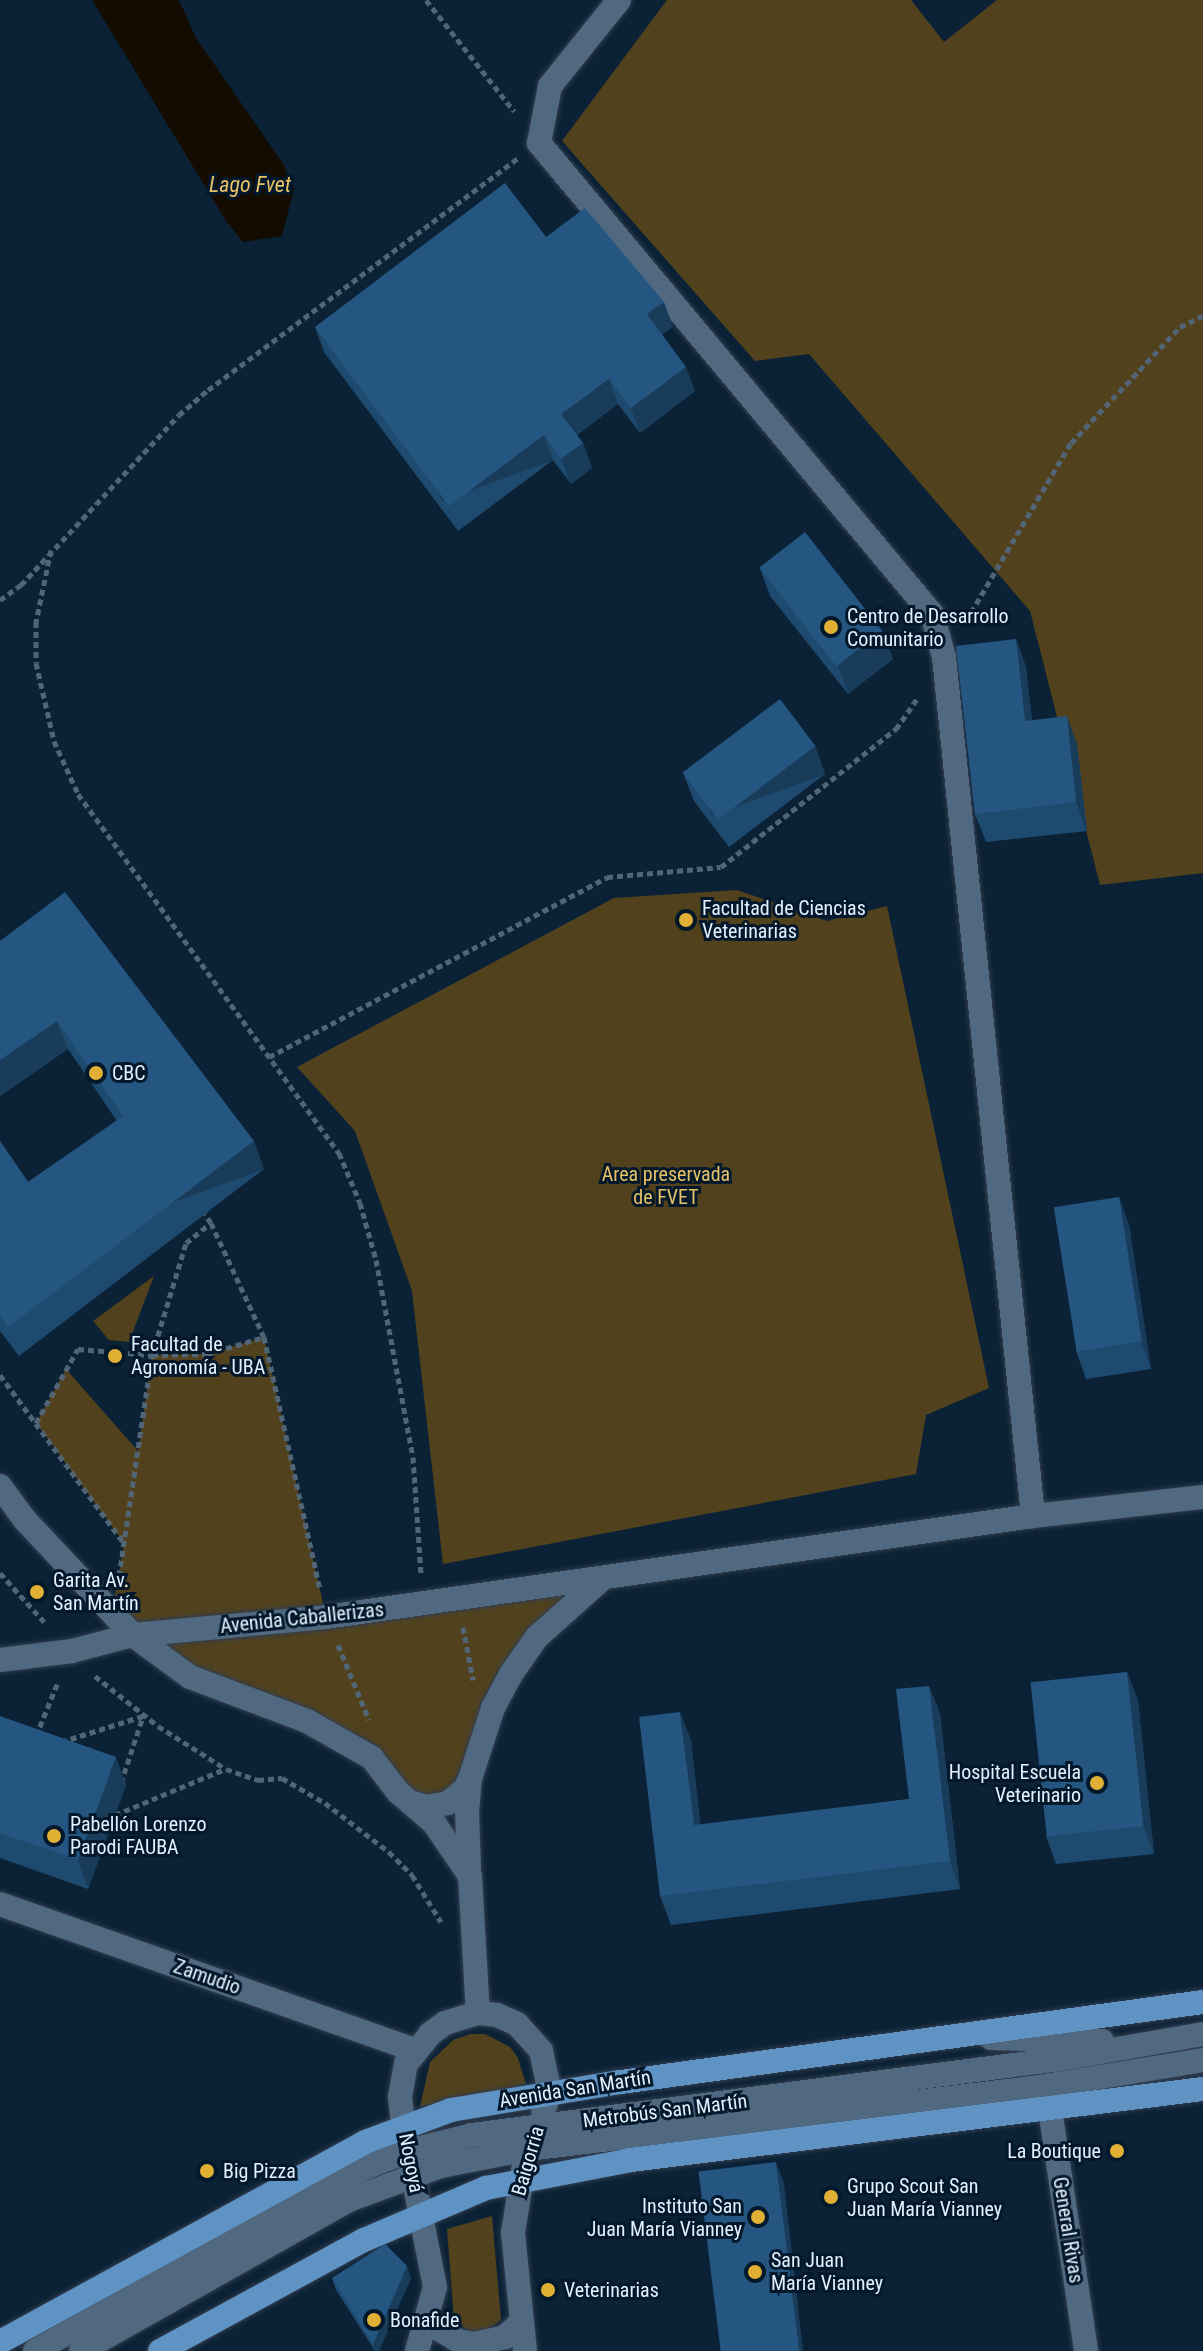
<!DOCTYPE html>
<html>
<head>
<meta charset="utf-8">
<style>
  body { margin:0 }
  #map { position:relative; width:1203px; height:2351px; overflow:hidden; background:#0b2236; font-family:"Roboto Condensed",sans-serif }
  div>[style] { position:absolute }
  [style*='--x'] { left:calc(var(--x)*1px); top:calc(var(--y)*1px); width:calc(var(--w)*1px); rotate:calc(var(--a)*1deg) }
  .green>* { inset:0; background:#51421d }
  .water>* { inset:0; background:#140c00 }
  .path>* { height:5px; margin-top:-2.5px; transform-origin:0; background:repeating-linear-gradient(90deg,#516577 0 6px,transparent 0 10px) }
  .roads { filter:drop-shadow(0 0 2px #323d4f) drop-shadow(0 0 2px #323d4f) }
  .minor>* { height:24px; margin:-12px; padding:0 12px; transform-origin:12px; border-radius:12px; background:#506980 }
  .major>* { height:24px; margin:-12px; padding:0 12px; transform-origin:12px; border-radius:12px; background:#5e93c3 }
  .wall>* { inset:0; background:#1f4a6f }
  .shaded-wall>* { inset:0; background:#193c5a; transform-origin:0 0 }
  .building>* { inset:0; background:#245681; transform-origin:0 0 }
  .dots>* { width:22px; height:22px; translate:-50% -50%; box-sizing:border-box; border:4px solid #03182b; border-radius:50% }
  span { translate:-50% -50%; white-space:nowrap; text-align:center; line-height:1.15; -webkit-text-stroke:6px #03182b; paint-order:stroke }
  .poi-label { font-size:20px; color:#e3f1ff }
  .left { translate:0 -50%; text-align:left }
  .right { translate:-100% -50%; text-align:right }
  .park-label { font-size:20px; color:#e7c165 }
  .street-label { font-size:20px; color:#e3f1ff }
  .water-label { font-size:22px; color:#e9c266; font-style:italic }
</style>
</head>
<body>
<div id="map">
  <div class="green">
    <i style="clip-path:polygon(667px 0,911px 0,944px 42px,997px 0,1203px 0,1203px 873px,1100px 885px,1030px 611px,809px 354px,755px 361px,562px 141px)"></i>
    <i style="clip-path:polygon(737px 890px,827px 921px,887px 906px,989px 1388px,926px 1415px,916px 1474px,443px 1564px,412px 1291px,355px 1131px,297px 1067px,614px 898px)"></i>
    <i style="clip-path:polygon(154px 1276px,129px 1342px,109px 1340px,93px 1321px)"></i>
    <i style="clip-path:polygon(264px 1337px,326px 1617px,604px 1578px,537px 1637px,470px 1779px,426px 1807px,372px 1758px,228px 1691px,112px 1613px,124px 1543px,36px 1423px,66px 1369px,138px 1451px,152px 1355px,207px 1354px)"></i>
    <i style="clip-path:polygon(470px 2034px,485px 2034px,510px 2047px,518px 2058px,526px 2084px,420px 2107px,430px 2062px,453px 2040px)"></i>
    <i style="clip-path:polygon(492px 2216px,501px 2320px,484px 2332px,473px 2333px,454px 2321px,447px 2229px)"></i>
  </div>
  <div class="water">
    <i style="clip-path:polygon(92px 0,179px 0,196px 38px,284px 165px,294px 189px,282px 236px,243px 242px,226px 221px)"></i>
  </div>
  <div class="path">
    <i style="--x:426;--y:0;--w:142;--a:51.6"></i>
    <i style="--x:51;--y:550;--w:74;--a:101.8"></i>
    <i style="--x:36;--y:622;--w:41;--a:90"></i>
    <i style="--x:36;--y:663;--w:80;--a:77"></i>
    <i style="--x:54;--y:741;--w:58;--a:65.6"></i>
    <i style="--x:78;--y:794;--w:444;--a:54"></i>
    <i style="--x:339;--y:1153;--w:54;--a:67.2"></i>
    <i style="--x:360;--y:1203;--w:59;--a:74.3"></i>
    <i style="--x:376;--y:1260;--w:200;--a:79.4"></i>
    <i style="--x:413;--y:1457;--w:117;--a:86.1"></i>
    <i style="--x:0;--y:600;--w:26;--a:-36"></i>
    <i style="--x:21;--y:585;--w:232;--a:-47.1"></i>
    <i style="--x:179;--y:415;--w:38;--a:-41"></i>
    <i style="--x:208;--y:390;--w:387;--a:-36.8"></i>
    <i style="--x:966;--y:621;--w:207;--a:-59.5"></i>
    <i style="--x:1071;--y:443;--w:159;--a:-46.8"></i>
    <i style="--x:1180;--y:327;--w:25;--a:-26"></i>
    <i style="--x:269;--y:1057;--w:383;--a:-28"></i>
    <i style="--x:607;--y:877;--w:114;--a:-5"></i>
    <i style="--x:721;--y:867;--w:223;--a:-38.3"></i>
    <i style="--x:896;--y:729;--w:39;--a:-55"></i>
    <i style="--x:211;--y:1223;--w:126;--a:65.1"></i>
    <i style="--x:264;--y:1337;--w:259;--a:77.5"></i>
    <i style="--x:0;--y:1375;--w:209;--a:53.6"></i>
    <i style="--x:36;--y:1423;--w:85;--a:-60.4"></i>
    <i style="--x:78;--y:1349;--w:74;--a:4.6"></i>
    <i style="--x:152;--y:1355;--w:117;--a:-73.1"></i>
    <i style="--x:186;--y:1243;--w:32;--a:-39"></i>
    <i style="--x:211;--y:1223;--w:11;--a:-124"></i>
    <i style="--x:0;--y:1573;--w:70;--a:47.9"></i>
    <i style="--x:119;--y:1576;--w:223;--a:-81.5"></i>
    <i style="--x:152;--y:1355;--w:55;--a:-1"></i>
    <i style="--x:207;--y:1354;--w:59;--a:-16.6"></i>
    <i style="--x:463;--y:1627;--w:54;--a:79.3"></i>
    <i style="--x:338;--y:1645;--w:81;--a:67.5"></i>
    <i style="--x:95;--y:1676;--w:80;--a:38.4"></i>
    <i style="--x:158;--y:1726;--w:80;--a:32.3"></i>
    <i style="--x:226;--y:1769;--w:34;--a:19"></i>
    <i style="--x:258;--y:1780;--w:24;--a:-5"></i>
    <i style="--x:282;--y:1778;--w:50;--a:30.2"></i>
    <i style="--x:325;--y:1803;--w:81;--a:37.4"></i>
    <i style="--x:389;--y:1852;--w:33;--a:45"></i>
    <i style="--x:412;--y:1875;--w:55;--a:58.3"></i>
    <i style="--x:36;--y:1736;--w:58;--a:-67.8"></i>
    <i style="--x:61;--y:1742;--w:86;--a:-17.6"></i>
    <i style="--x:121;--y:1783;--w:71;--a:-71.8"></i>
    <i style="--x:115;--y:1815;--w:119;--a:-22.7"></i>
  </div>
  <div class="roads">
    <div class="minor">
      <i style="--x:619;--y:0;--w:110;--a:128.7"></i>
      <i style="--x:550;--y:86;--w:58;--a:100.9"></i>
      <i style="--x:539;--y:143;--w:613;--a:50.16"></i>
      <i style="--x:932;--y:614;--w:45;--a:74.4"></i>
      <i style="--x:944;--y:657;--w:864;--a:84.08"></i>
      <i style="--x:0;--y:1486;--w:42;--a:53.7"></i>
      <i style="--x:25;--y:1520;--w:158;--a:46.8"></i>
      <i style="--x:133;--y:1635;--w:71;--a:36.4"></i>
      <i style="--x:190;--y:1677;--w:125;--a:20.6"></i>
      <i style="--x:307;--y:1721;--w:75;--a:29.6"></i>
      <i style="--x:372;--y:1758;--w:43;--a:52.6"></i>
      <i style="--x:398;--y:1792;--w:48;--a:40.7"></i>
      <i style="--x:434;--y:1823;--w:64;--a:55.8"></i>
      <i style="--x:470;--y:1876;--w:137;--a:86.7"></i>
      <i style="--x:0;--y:1660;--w:73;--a:-7.1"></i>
      <i style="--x:72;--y:1651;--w:63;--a:-14.7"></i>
      <i style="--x:133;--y:1635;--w:194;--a:-5.3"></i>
      <i style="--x:326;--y:1617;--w:714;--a:-8.13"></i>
      <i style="--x:1033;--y:1516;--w:171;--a:-6.4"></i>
      <i style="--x:410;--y:1802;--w:17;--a:17"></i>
      <i style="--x:426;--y:1807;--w:22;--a:-10"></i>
      <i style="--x:448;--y:1803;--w:22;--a:-39"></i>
      <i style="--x:465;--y:1789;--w:11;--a:-63"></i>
      <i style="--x:469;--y:1868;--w:56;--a:-92"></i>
      <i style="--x:467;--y:1812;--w:33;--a:-85"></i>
      <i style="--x:470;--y:1779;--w:75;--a:-72.1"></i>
      <i style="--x:493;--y:1708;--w:38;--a:-62"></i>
      <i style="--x:511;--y:1674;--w:45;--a:-54.9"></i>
      <i style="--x:537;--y:1637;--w:87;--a:-41.7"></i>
      <i style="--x:0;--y:1904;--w:439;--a:19.4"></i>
      <i style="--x:991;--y:2038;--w:111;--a:1.5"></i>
      <i style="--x:1050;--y:2109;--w:245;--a:81.5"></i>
      <i style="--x:524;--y:2164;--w:70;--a:99.1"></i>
      <i style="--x:513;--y:2233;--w:119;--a:84.2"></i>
      <i style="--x:427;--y:2322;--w:37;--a:31"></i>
      <i style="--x:459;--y:2341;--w:16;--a:11"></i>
      <i style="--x:475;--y:2344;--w:31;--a:-13"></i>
      <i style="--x:505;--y:2337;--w:22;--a:-43"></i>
      <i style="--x:35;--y:2351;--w:374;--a:-29.1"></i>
      <i style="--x:362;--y:2169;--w:49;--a:-21.4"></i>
      <i style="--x:408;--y:2151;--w:66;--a:-14"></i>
      <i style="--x:472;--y:2135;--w:593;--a:-7.36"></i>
      <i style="--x:1060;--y:2059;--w:145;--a:-9.9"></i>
      <i style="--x:81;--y:2351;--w:308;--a:-29.4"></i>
      <i style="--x:349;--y:2200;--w:98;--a:-20.3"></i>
      <i style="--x:441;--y:2166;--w:89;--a:-11.1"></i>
      <i style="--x:528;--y:2149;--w:516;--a:-6.9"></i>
      <i style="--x:1040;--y:2087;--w:165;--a:-9.4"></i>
      <i style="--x:417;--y:2351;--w:66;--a:-74.3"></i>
      <i style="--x:435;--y:2287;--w:165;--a:-101.2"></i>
      <i style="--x:403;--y:2125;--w:28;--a:-96"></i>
      <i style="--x:400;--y:2097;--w:34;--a:-80"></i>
      <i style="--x:406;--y:2064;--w:38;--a:-51"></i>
      <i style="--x:430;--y:2034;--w:19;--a:-36"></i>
      <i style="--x:445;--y:2023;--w:34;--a:-17"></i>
      <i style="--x:478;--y:2013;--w:19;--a:6"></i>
      <i style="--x:497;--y:2015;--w:22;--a:24"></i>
      <i style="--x:517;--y:2024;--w:36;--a:48"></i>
      <i style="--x:541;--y:2051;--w:43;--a:77.9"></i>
      <i style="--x:550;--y:2093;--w:19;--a:111"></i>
    </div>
    <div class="major">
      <i style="--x:0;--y:2342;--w:416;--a:-28.7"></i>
      <i style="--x:365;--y:2142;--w:92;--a:-20.4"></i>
      <i style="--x:451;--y:2110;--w:172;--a:-9.4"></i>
      <i style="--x:621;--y:2082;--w:587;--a:-7.83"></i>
      <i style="--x:160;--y:2351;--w:232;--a:-28.6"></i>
      <i style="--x:364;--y:2240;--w:133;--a:-23.1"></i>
      <i style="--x:486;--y:2188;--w:148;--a:-10.9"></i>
      <i style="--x:631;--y:2160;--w:576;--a:-7.08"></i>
    </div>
  </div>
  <div class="wall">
    <i style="clip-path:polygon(546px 237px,673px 327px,662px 334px,695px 391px,640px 433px,618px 404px,577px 435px,583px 443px,592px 468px,571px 484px,553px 460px,458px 531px,324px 352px,315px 327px)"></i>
    <i style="clip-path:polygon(760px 568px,893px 659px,848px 694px,770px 596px)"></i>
    <i style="clip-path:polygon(1016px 639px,1026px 667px,1032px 720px,1077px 744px,1087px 831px,986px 842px,975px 814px)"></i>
    <i style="clip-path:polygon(815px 746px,825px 774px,729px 847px,694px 801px,683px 773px)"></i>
    <i style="clip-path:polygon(0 941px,264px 1169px,19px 1356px,0 1331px,0 1141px,28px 1182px,117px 1121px,68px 1049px,0 1096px)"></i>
    <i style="clip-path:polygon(1119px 1197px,1129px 1225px,1151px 1369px,1086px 1379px,1076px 1351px)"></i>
    <i style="clip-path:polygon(1127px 1672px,1138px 1701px,1154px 1854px,1056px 1864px,1046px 1836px)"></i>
    <i style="clip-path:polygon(929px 1686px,940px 1714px,960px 1889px,671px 1925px,660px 1896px,691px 1740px,700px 1825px,909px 1799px)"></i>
    <i style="clip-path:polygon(0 1716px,126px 1785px,88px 1889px,0 1858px)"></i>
    <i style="clip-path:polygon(332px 2278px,411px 2278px,379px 2351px,375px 2351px,336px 2290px)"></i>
  </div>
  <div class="shaded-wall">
    <i style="clip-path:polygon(664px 302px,673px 327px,656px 339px,647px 314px)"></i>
    <i style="clip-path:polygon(686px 367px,695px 391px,640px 433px,631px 408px)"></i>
    <i style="clip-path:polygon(609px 379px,618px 404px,570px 439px,561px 414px)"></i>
    <i style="left:544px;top:435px;width:27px;height:119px;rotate:70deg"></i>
    <i style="clip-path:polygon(583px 443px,592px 468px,571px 484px,561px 459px)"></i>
    <i style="clip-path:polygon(882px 630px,893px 659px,848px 694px,838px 666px)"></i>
    <i style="clip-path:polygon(1016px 639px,1026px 667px,1035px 749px,1025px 721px)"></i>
    <i style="clip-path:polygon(1067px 716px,1077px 744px,1087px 831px,1076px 802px)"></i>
    <i style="left:815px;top:746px;width:30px;height:121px;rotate:70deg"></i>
    <i style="clip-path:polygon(57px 1021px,68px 1049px,0 1096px,0 1060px)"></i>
    <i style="left:254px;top:1141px;width:30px;height:308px;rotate:70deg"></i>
    <i style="clip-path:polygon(1119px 1197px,1129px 1225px,1151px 1369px,1141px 1341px)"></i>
    <i style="clip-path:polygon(1127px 1672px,1138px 1701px,1154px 1854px,1143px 1826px)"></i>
    <i style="clip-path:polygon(929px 1686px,940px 1714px,960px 1889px,950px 1861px)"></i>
    <i style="clip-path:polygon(680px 1712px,691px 1740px,704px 1854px,694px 1825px)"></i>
    <i style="clip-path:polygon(116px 1757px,126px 1785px,88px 1889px,78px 1860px)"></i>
    <i style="clip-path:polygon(776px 2162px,784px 2183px,803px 2351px,798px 2351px)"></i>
    <i style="clip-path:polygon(407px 2266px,411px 2278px,379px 2351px,376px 2351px,373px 2344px)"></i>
  </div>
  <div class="building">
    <i style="clip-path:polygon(505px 183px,546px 237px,585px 208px,664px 302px,647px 314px,686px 367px,631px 408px,609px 379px,561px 414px,583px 443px,561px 459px,544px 435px,449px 506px,315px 327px)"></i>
    <i style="left:805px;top:532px;width:125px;height:58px;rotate:52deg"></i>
    <i style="clip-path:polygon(1016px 639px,1025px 721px,1067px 716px,1076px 802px,975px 814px,956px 646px)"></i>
    <i style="left:780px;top:699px;width:59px;height:122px;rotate:53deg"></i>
    <i style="clip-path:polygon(65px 892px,254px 1141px,8px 1327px,0 1316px,0 1141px,28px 1182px,123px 1116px,57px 1021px,0 1060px,0 941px)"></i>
    <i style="left:1119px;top:1197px;width:146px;height:66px;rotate:81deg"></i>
    <i style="left:1127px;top:1672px;width:155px;height:97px;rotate:84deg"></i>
    <i style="clip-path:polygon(929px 1686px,950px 1861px,660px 1896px,639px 1717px,680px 1712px,694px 1825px,909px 1799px,896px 1689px)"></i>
    <i style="clip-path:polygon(0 1716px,116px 1757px,78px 1860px,0 1833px)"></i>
    <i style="left:776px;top:2162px;width:190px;height:78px;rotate:83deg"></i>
    <i style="clip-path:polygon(385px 2244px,407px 2266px,373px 2344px,332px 2278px)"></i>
  </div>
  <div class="dots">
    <i style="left:831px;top:627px;background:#dfb034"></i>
    <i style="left:686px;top:920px;background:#dfb034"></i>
    <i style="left:96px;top:1073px;background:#dfb034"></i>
    <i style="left:115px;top:1356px;background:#dfb034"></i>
    <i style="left:37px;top:1592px;background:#dfb034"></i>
    <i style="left:1097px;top:1783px;background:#dfb034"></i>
    <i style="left:54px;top:1836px;background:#dfb034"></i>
    <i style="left:1117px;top:2151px;background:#dfb034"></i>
    <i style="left:207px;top:2171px;background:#dfb034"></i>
    <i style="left:831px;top:2197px;background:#dfb034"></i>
    <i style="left:758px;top:2217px;background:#dfb034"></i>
    <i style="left:755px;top:2272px;background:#dfb034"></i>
    <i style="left:548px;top:2290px;background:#dfb034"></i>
    <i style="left:374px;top:2320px;background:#dfb034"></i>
  </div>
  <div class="poi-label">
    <span class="left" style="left:847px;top:628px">Centro de Desarrollo<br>Comunitario</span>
    <span class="left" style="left:702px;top:920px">Facultad de Ciencias<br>Veterinarias</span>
    <span class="left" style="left:112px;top:1073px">CBC</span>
    <span class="left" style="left:131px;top:1356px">Facultad de<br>Agronomía - UBA</span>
    <span class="left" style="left:53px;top:1592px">Garita Av.<br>San Martín</span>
    <span class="right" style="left:1081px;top:1784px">Hospital Escuela<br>Veterinario</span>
    <span class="left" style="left:70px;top:1836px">Pabellón Lorenzo<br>Parodi FAUBA</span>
    <span class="right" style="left:1101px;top:2151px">La Boutique</span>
    <span class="left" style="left:223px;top:2171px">Big Pizza</span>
    <span class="left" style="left:847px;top:2198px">Grupo Scout San<br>Juan María Vianney</span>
    <span class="right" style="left:742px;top:2218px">Instituto San<br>Juan María Vianney</span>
    <span class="left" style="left:771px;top:2272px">San Juan<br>María Vianney</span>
    <span class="left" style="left:564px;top:2290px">Veterinarias</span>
    <span class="left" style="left:390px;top:2320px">Bonafide</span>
  </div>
  <div class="park-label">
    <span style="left:666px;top:1186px">Area preservada<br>de FVET</span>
  </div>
  <div class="street-label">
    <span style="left:302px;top:1618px;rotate:-6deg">Avenida Caballerizas</span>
    <span style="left:207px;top:1977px;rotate:19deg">Zamudio</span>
    <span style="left:575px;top:2089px;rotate:-9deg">Avenida San Martín</span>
    <span style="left:665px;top:2111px;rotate:-7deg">Metrobús San Martín</span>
    <span style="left:528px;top:2161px;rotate:-74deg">Baigorria</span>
    <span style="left:411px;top:2163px;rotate:79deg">Nogoyá</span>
    <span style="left:1068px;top:2230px;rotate:81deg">General Rivas</span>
  </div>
  <div class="water-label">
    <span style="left:250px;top:185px">Lago Fvet</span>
  </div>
</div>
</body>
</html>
